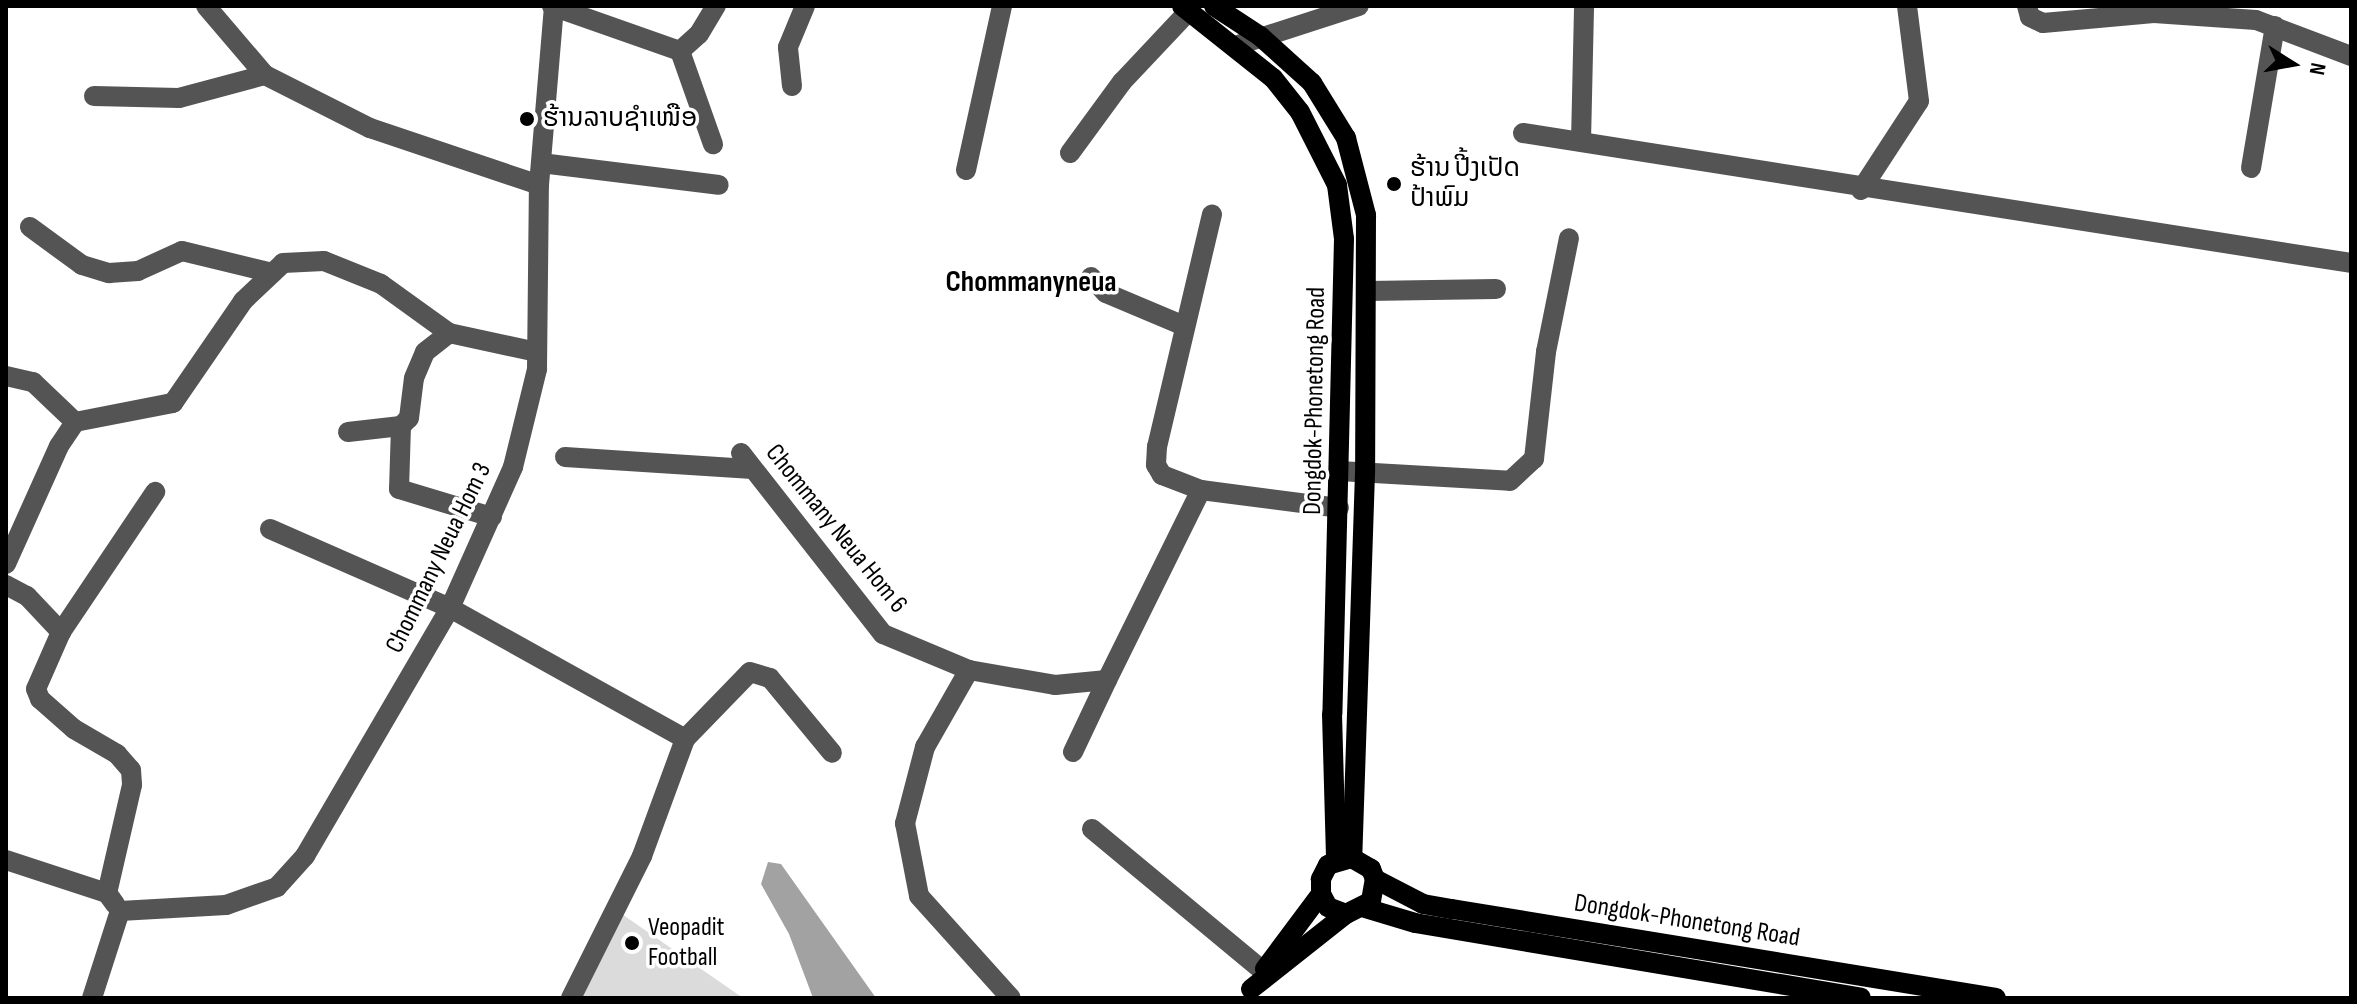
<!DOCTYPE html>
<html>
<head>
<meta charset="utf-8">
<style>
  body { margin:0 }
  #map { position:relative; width:2357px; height:1004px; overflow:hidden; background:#fff; font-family:"Sofia Sans Condensed","Noto Sans Lao",sans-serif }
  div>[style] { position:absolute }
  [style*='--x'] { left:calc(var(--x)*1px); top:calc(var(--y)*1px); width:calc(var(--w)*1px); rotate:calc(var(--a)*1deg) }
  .green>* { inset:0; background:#dbdbdb }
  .water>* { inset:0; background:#a2a2a2 }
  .minor>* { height:20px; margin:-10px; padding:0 10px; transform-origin:10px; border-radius:10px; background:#545454 }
  .major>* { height:20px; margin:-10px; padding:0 10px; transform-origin:10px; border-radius:10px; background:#000 }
  .dots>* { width:22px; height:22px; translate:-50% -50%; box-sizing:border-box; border:4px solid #fff; border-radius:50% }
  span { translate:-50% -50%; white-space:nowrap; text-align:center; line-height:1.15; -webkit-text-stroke:7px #fff; paint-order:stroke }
  .poi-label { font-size:26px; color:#000 }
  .left { translate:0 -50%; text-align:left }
  .street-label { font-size:26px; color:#000 }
  .quarter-label { font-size:30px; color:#000; font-weight:700 }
  .frame { position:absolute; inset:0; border:8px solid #000; pointer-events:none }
  .north { position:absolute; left:2253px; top:24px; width:80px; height:80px; -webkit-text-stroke:6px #fff; paint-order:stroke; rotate:101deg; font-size:22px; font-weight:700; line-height:32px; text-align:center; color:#000 }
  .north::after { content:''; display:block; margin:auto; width:28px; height:36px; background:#000; clip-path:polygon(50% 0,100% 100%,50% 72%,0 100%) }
</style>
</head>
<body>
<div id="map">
  <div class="green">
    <i style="clip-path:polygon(616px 910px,743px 998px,571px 998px)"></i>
  </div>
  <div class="water">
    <i style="clip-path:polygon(768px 862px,781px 864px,876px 998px,813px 998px,789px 934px,761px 884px)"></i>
  </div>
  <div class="minor">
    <i style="--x:206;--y:6;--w:91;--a:49.5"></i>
    <i style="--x:265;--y:75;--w:118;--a:26.8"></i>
    <i style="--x:370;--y:128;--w:178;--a:18.6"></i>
    <i style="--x:552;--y:6;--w:136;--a:19.4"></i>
    <i style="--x:680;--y:51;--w:99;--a:70.5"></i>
    <i style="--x:2027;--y:6;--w:11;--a:75"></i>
    <i style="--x:2030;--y:17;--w:14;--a:25"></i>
    <i style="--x:2043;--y:23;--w:111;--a:-5.1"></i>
    <i style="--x:2154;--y:13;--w:102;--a:3.9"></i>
    <i style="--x:2256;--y:20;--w:102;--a:20.8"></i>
    <i style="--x:1235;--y:46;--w:130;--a:-17.9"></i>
    <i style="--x:680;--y:51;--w:25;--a:-42"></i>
    <i style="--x:699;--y:34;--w:33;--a:-59"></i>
    <i style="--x:792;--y:86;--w:39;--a:-96"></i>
    <i style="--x:788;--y:47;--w:44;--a:-67.5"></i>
    <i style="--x:94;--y:96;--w:85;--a:1.3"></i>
    <i style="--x:179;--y:98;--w:89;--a:-15"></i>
    <i style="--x:1523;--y:133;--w:838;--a:8.92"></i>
    <i style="--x:1581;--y:141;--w:135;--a:-88.7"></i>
    <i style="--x:1070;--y:153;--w:88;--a:-53.8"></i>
    <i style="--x:1122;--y:82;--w:98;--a:-46.7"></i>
    <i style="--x:541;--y:163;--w:179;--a:7"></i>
    <i style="--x:2251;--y:168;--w:144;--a:-80.4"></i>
    <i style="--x:966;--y:170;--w:168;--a:-77.6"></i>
    <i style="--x:1861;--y:190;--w:106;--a:-56.9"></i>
    <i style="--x:1919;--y:101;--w:96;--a:-97.2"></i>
    <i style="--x:30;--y:227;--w:64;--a:36.2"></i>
    <i style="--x:82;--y:265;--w:28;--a:17"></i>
    <i style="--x:109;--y:273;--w:29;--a:-4"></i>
    <i style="--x:138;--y:271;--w:48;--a:-24.4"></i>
    <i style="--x:182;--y:251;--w:93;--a:13.7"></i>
    <i style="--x:1091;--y:277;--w:22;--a:47"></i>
    <i style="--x:1106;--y:293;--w:85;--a:22.9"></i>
    <i style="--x:1368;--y:291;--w:128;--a:-0.9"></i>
    <i style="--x:6;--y:376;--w:28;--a:13"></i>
    <i style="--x:33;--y:382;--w:58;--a:43.6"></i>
    <i style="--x:401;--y:426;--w:63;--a:91.8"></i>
    <i style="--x:399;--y:489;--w:97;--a:16.8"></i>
    <i style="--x:348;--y:432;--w:53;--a:-6.5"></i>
    <i style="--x:401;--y:426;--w:11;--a:-45"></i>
    <i style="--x:409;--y:418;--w:40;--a:-82.9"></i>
    <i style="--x:414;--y:378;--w:28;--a:-67"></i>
    <i style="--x:425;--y:352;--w:31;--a:-38"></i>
    <i style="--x:741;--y:453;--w:230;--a:51.9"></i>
    <i style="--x:883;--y:634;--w:93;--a:22.7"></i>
    <i style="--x:969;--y:670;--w:87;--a:9.9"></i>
    <i style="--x:1055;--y:685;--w:52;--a:-5.5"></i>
    <i style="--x:1107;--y:680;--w:212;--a:-63.7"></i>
    <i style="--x:1201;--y:490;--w:139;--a:7.4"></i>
    <i style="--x:565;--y:457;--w:188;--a:3.7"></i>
    <i style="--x:1339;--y:471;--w:171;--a:3.3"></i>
    <i style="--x:1510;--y:481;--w:33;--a:-43"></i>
    <i style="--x:1534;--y:459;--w:108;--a:-83.6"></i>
    <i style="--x:1546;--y:352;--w:116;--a:-78.6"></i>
    <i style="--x:1201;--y:490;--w:42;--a:-159"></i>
    <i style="--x:1162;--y:475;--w:12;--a:-121"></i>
    <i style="--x:1156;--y:465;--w:18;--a:-87"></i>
    <i style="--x:1157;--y:447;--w:239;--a:-76.7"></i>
    <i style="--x:270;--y:529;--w:197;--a:23.7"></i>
    <i style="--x:450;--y:608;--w:269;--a:29.1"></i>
    <i style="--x:6;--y:564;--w:129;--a:-65.8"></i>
    <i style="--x:59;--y:446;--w:29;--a:-56"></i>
    <i style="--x:75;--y:422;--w:100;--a:-11"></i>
    <i style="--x:173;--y:403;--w:124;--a:-55.5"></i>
    <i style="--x:243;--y:301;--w:55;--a:-43.5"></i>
    <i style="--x:283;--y:263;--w:41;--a:-2.8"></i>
    <i style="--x:324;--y:261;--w:61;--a:22"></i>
    <i style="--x:381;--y:284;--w:84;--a:35.8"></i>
    <i style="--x:449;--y:333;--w:90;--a:12.2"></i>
    <i style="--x:6;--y:585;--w:24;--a:28"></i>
    <i style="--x:27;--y:596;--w:50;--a:46.6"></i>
    <i style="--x:61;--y:632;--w:62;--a:113.7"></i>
    <i style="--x:36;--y:689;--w:11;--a:68"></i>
    <i style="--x:40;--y:699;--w:45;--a:41.4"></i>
    <i style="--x:74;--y:729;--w:50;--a:30.2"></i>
    <i style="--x:117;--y:754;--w:21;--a:49"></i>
    <i style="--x:131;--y:770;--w:15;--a:86"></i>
    <i style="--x:132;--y:785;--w:111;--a:103"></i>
    <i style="--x:61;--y:632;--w:169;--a:-56.1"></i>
    <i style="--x:969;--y:670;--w:89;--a:119.7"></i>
    <i style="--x:925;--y:747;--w:79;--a:104.7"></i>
    <i style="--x:905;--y:823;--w:74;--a:79.1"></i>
    <i style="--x:919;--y:896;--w:137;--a:48"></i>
    <i style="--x:1073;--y:752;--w:80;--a:-64.7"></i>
    <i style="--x:1092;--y:829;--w:222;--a:39.7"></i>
    <i style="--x:6;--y:860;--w:106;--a:18.1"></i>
    <i style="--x:107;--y:893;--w:14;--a:54"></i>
    <i style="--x:120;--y:911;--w:106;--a:-3.2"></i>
    <i style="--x:226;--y:905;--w:54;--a:-19.4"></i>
    <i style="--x:277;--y:887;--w:42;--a:-47.9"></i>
    <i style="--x:305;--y:856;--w:287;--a:-59.7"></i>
    <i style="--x:450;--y:608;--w:154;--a:-65.9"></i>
    <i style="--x:513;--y:467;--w:101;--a:-76.2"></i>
    <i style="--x:537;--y:369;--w:184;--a:-89.4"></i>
    <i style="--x:539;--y:185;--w:180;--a:-85.2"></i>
    <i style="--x:92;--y:998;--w:91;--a:-72.2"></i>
    <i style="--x:571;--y:998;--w:159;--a:-63.4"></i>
    <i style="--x:642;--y:856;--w:125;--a:-69.8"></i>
    <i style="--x:685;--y:739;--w:93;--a:-45.9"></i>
    <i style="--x:750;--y:672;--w:21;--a:17"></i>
    <i style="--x:770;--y:678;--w:97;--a:50.4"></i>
  </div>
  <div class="major">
    <i style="--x:1182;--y:6;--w:116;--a:38.4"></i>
    <i style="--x:1273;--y:78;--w:43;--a:51.5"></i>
    <i style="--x:1300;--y:112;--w:82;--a:63.1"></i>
    <i style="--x:1337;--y:185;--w:54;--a:82.6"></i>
    <i style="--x:1344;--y:239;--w:475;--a:91.4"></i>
    <i style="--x:1332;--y:714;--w:146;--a:88.4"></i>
    <i style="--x:1214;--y:6;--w:55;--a:33.1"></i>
    <i style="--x:1260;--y:36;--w:70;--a:42.1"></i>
    <i style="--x:1312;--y:83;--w:65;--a:58.3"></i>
    <i style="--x:1346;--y:138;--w:80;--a:75.4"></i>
    <i style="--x:1366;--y:215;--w:258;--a:90.2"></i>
    <i style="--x:1365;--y:473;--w:385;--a:91.9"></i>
    <i style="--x:1375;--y:879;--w:54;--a:27.5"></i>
    <i style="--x:1423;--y:904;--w:29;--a:10"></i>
    <i style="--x:1452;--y:909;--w:551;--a:9.29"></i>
    <i style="--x:1365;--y:908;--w:52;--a:16.7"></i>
    <i style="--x:1415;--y:923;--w:452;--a:9.5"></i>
    <i style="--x:1265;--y:969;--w:94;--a:-53.3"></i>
    <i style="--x:1251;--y:989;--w:121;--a:-38.3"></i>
    <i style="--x:1346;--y:914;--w:28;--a:-27"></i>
    <i style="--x:1371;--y:901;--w:22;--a:-80"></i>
    <i style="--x:1375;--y:879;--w:11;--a:-112"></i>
    <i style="--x:1371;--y:869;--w:22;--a:-150"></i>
    <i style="--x:1352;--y:858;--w:25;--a:164"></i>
    <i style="--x:1328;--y:865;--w:16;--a:117"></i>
    <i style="--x:1321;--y:879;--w:15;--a:90"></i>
    <i style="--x:1321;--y:894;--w:15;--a:62"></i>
    <i style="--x:1328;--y:907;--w:19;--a:21"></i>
  </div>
  <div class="dots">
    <i style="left:527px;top:119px;background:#000"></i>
    <i style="left:1394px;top:184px;background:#000"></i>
    <i style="left:632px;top:943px;background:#000"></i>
  </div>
  <div class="poi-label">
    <span class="left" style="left:543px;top:119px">ຮ້ານລາບຊຳເໜືອ</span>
    <span class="left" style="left:1410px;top:184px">ຮ້ານ ປີ້ງເປັດ<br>ປ້າພົມ</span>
    <span class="left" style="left:648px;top:943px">Veopadit<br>Football</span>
  </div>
  <div class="street-label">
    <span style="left:1315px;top:401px;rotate:-89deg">Dongdok-Phonetong Road</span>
    <span style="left:836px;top:529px;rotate:51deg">Chommany Neua Hom 6</span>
    <span style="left:439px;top:558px;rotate:-64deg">Chommany Neua Hom 3</span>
    <span style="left:1687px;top:921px;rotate:9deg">Dongdok-Phonetong Road</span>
  </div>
  <div class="quarter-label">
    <span style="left:1031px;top:282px">Chommanyneua</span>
  </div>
  <div class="frame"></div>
  <div class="north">N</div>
</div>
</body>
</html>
